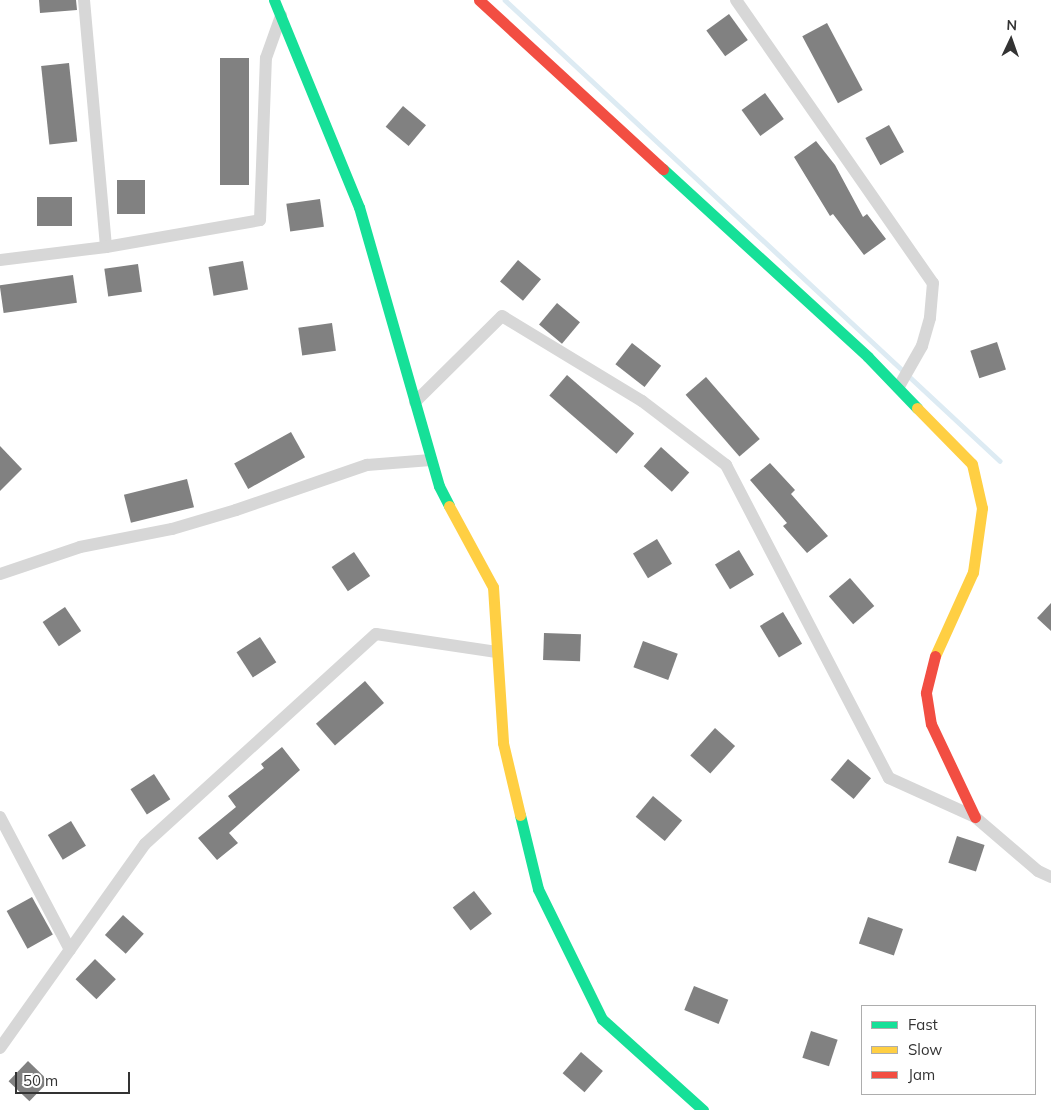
<!DOCTYPE html>
<html>
<head>
<meta charset="utf-8">
<style>
  body { margin:0 }
  #map { position:relative; width:1051px; height:1110px; overflow:hidden; background:#fff; font-family:Mulish,sans-serif }
  div>[style] { position:absolute }
  [style*='--x'] { left:calc(var(--x)*1px); top:calc(var(--y)*1px); width:calc(var(--w)*1px); rotate:calc(var(--a)*1deg) }
  .stream>* { height:4.5px; margin:-2.25px; padding:0 2.25px; transform-origin:2.25px; border-radius:2.25px; background:#ddebf3 }
  .building>* { inset:0; background:#818181; transform-origin:0 0 }
  .street>* { height:12px; margin:-6px; padding:0 6px; transform-origin:6px; border-radius:6px; background:#d7d7d7 }
  .fast>* { height:11px; margin:-5.5px; padding:0 5.5px; transform-origin:5.5px; border-radius:5.5px; background:#16e098 }
  .slow>* { height:11px; margin:-5.5px; padding:0 5.5px; transform-origin:5.5px; border-radius:5.5px; background:#ffcf43 }
  .jam>* { height:11px; margin:-5.5px; padding:0 5.5px; transform-origin:5.5px; border-radius:5.5px; background:#f24e42 }
  span { translate:-50% -50%; white-space:nowrap; text-align:center; line-height:1.15; -webkit-text-stroke:5px #fff; paint-order:stroke }
  .legend { position:absolute; left:861px; top:1005px; width:175px; height:90px; box-sizing:border-box; background:#fff; border:1px solid #adadad; margin:0; padding:6px 9px; list-style:none; font-size:15px; color:#333 }
  .legend li { display:flex; align-items:center; gap:10px; height:25px }
  .legend b { width:25px; border:1px solid #adadad }
  .north { position:absolute; left:986px; top:15px; width:50px; height:50px; -webkit-text-stroke:4px #fff; paint-order:stroke; rotate:3deg; font-size:14px; font-weight:700; line-height:20px; text-align:center; color:#333 }
  .north::after { content:''; display:block; margin:auto; width:18px; height:22px; background:#333; clip-path:polygon(50% 0,100% 100%,50% 72%,0 100%) }
  .scale { position:absolute; left:15px; top:1072px; width:115px; height:22px; box-sizing:border-box; border:2px solid #333; border-top:0; padding-left:6px; font-size:15px; line-height:18px; white-space:nowrap; color:#333; -webkit-text-stroke:4px #fff; paint-order:stroke }
</style>
</head>
<body>
<div id="map">
  <div class="stream">
    <i style="--x:505;--y:0;--w:676;--a:42.96"></i>
  </div>
  <div class="building">
    <i style="clip-path:polygon(39px 0,76px 0,77px 10px,40px 13px)"></i>
    <i style="left:729px;top:14px;width:32px;height:28px;rotate:54deg"></i>
    <i style="left:827px;top:23px;width:76px;height:28px;rotate:62deg"></i>
    <i style="left:220px;top:58px;width:29px;height:127px"></i>
    <i style="left:69px;top:63px;width:79px;height:28px;rotate:84deg"></i>
    <i style="left:765px;top:93px;width:32px;height:29px;rotate:54deg"></i>
    <i style="left:403px;top:106px;width:30px;height:27px;rotate:40deg"></i>
    <i style="left:889px;top:125px;width:31px;height:27px;rotate:61deg"></i>
    <i style="clip-path:polygon(816px 141px,835px 165px,863px 217px,867px 214px,886px 239px,864px 255px,833px 214px,830px 216px,794px 157px)"></i>
    <i style="left:117px;top:180px;width:28px;height:34px"></i>
    <i style="left:37px;top:197px;width:35px;height:29px"></i>
    <i style="left:320px;top:199px;width:28px;height:34px;rotate:82deg"></i>
    <i style="left:518px;top:260px;width:30px;height:28px;rotate:40deg"></i>
    <i style="left:243px;top:261px;width:29px;height:35px;rotate:80deg"></i>
    <i style="left:138px;top:264px;width:28px;height:34px;rotate:82deg"></i>
    <i style="left:73px;top:275px;width:28px;height:74px;rotate:82deg"></i>
    <i style="left:557px;top:303px;width:30px;height:28px;rotate:40deg"></i>
    <i style="left:332px;top:323px;width:28px;height:34px;rotate:82deg"></i>
    <i style="left:997px;top:342px;width:29px;height:28px;rotate:72deg"></i>
    <i style="left:632px;top:343px;width:37px;height:27px;rotate:38deg"></i>
    <i style="left:567px;top:375px;width:89px;height:27px;rotate:41deg"></i>
    <i style="left:706px;top:377px;width:82px;height:27px;rotate:49deg"></i>
    <i style="left:291px;top:432px;width:29px;height:65px;rotate:61deg"></i>
    <i style="clip-path:polygon(0 446px,22px 469px,0 491px)"></i>
    <i style="left:661px;top:447px;width:38px;height:26px;rotate:42deg"></i>
    <i style="clip-path:polygon(770px 463px,795px 490px,791px 494px,828px 536px,807px 553px,783px 526px,787px 523px,750px 480px)"></i>
    <i style="left:187px;top:479px;width:29px;height:65px;rotate:76deg"></i>
    <i style="left:657px;top:539px;width:29px;height:28px;rotate:59deg"></i>
    <i style="left:739px;top:550px;width:29px;height:28px;rotate:59deg"></i>
    <i style="left:354px;top:552px;width:29px;height:27px;rotate:56deg"></i>
    <i style="left:850px;top:578px;width:37px;height:28px;rotate:49deg"></i>
    <i style="clip-path:polygon(1051px 603px,1051px 631px,1037px 618px)"></i>
    <i style="left:65px;top:607px;width:29px;height:27px;rotate:56deg"></i>
    <i style="left:783px;top:612px;width:37px;height:27px;rotate:59deg"></i>
    <i style="left:544px;top:633px;width:37px;height:27px;rotate:2deg"></i>
    <i style="left:260px;top:637px;width:30px;height:28px;rotate:57deg"></i>
    <i style="left:643px;top:641px;width:37px;height:28px;rotate:20deg"></i>
    <i style="left:365px;top:681px;width:29px;height:65px;rotate:49deg"></i>
    <i style="left:715px;top:728px;width:27px;height:37px;rotate:42deg"></i>
    <i style="clip-path:polygon(282px 747px,300px 770px,229px 833px,238px 843px,217px 860px,198px 838px,236px 807px,228px 796px,264px 768px,261px 764px)"></i>
    <i style="left:848px;top:759px;width:30px;height:27px;rotate:40deg"></i>
    <i style="left:154px;top:774px;width:30px;height:28px;rotate:57deg"></i>
    <i style="left:653px;top:796px;width:38px;height:27px;rotate:40deg"></i>
    <i style="left:71px;top:821px;width:29px;height:27px;rotate:59deg"></i>
    <i style="left:957px;top:836px;width:29px;height:28px;rotate:18deg"></i>
    <i style="left:474px;top:891px;width:29px;height:27px;rotate:52deg"></i>
    <i style="left:32px;top:897px;width:43px;height:29px;rotate:61deg"></i>
    <i style="left:123px;top:915px;width:28px;height:27px;rotate:42deg"></i>
    <i style="left:868px;top:917px;width:37px;height:28px;rotate:19deg"></i>
    <i style="left:95px;top:959px;width:29px;height:28px;rotate:44deg"></i>
    <i style="left:694px;top:986px;width:37px;height:26px;rotate:22deg"></i>
    <i style="left:811px;top:1031px;width:28px;height:28px;rotate:18deg"></i>
    <i style="left:581px;top:1052px;width:29px;height:28px;rotate:41deg"></i>
    <i style="left:28px;top:1061px;width:29px;height:28px;rotate:44deg"></i>
  </div>
  <div class="street">
    <i style="--x:84;--y:0;--w:248;--a:84.9"></i>
    <i style="--x:736;--y:0;--w:345;--a:55.2"></i>
    <i style="--x:933;--y:283;--w:35;--a:95"></i>
    <i style="--x:930;--y:318;--w:29;--a:106"></i>
    <i style="--x:922;--y:346;--w:48;--a:119.7"></i>
    <i style="--x:0;--y:260;--w:107;--a:-7"></i>
    <i style="--x:106;--y:247;--w:156;--a:-9.9"></i>
    <i style="--x:260;--y:220;--w:162;--a:-87.9"></i>
    <i style="--x:266;--y:58;--w:45;--a:-70.3"></i>
    <i style="--x:415;--y:402;--w:122;--a:-44.7"></i>
    <i style="--x:502;--y:316;--w:164;--a:31.3"></i>
    <i style="--x:642;--y:401;--w:106;--a:37.3"></i>
    <i style="--x:726;--y:465;--w:353;--a:62.5"></i>
    <i style="--x:889;--y:778;--w:94;--a:24.4"></i>
    <i style="--x:975;--y:817;--w:83;--a:40.6"></i>
    <i style="--x:1038;--y:871;--w:14;--a:25"></i>
    <i style="--x:0;--y:574;--w:84;--a:-18.6"></i>
    <i style="--x:80;--y:547;--w:94;--a:-11.1"></i>
    <i style="--x:172;--y:529;--w:67;--a:-16.5"></i>
    <i style="--x:236;--y:510;--w:139;--a:-19"></i>
    <i style="--x:367;--y:465;--w:64;--a:-4.5"></i>
    <i style="--x:0;--y:817;--w:150;--a:62.2"></i>
    <i style="--x:0;--y:1048;--w:250;--a:-54.6"></i>
    <i style="--x:145;--y:844;--w:312;--a:-42.3"></i>
    <i style="--x:376;--y:634;--w:122;--a:8.5"></i>
  </div>
  <div class="fast">
    <i style="--x:274;--y:0;--w:224;--a:67.7"></i>
    <i style="--x:359;--y:207;--w:290;--a:74"></i>
    <i style="--x:439;--y:486;--w:22;--a:63"></i>
    <i style="--x:663;--y:169;--w:278;--a:42.5"></i>
    <i style="--x:868;--y:357;--w:71;--a:46.1"></i>
    <i style="--x:520;--y:815;--w:76;--a:76.3"></i>
    <i style="--x:538;--y:889;--w:145;--a:63.8"></i>
    <i style="--x:602;--y:1019;--w:136;--a:42"></i>
  </div>
  <div class="slow">
    <i style="--x:917;--y:408;--w:78;--a:45.5"></i>
    <i style="--x:972;--y:464;--w:45;--a:77.2"></i>
    <i style="--x:982;--y:508;--w:65;--a:98"></i>
    <i style="--x:973;--y:572;--w:92;--a:114.3"></i>
    <i style="--x:449;--y:506;--w:92;--a:61.5"></i>
    <i style="--x:493;--y:587;--w:156;--a:86.3"></i>
    <i style="--x:503;--y:743;--w:74;--a:76.7"></i>
  </div>
  <div class="jam">
    <i style="--x:479;--y:0;--w:250;--a:42.6"></i>
    <i style="--x:935;--y:656;--w:38;--a:104"></i>
    <i style="--x:926;--y:693;--w:31;--a:81"></i>
    <i style="--x:931;--y:724;--w:103;--a:64.7"></i>
  </div>
  <ul class="legend">
  <li><b style="height:6px;background:#16e098"></b>Fast</li>
  <li><b style="height:6px;background:#ffcf43"></b>Slow</li>
  <li><b style="height:6px;background:#f24e42"></b>Jam</li>
  </ul>
  <div class="north">N</div>
  <div class="scale">50 m</div>
</div>
</body>
</html>
